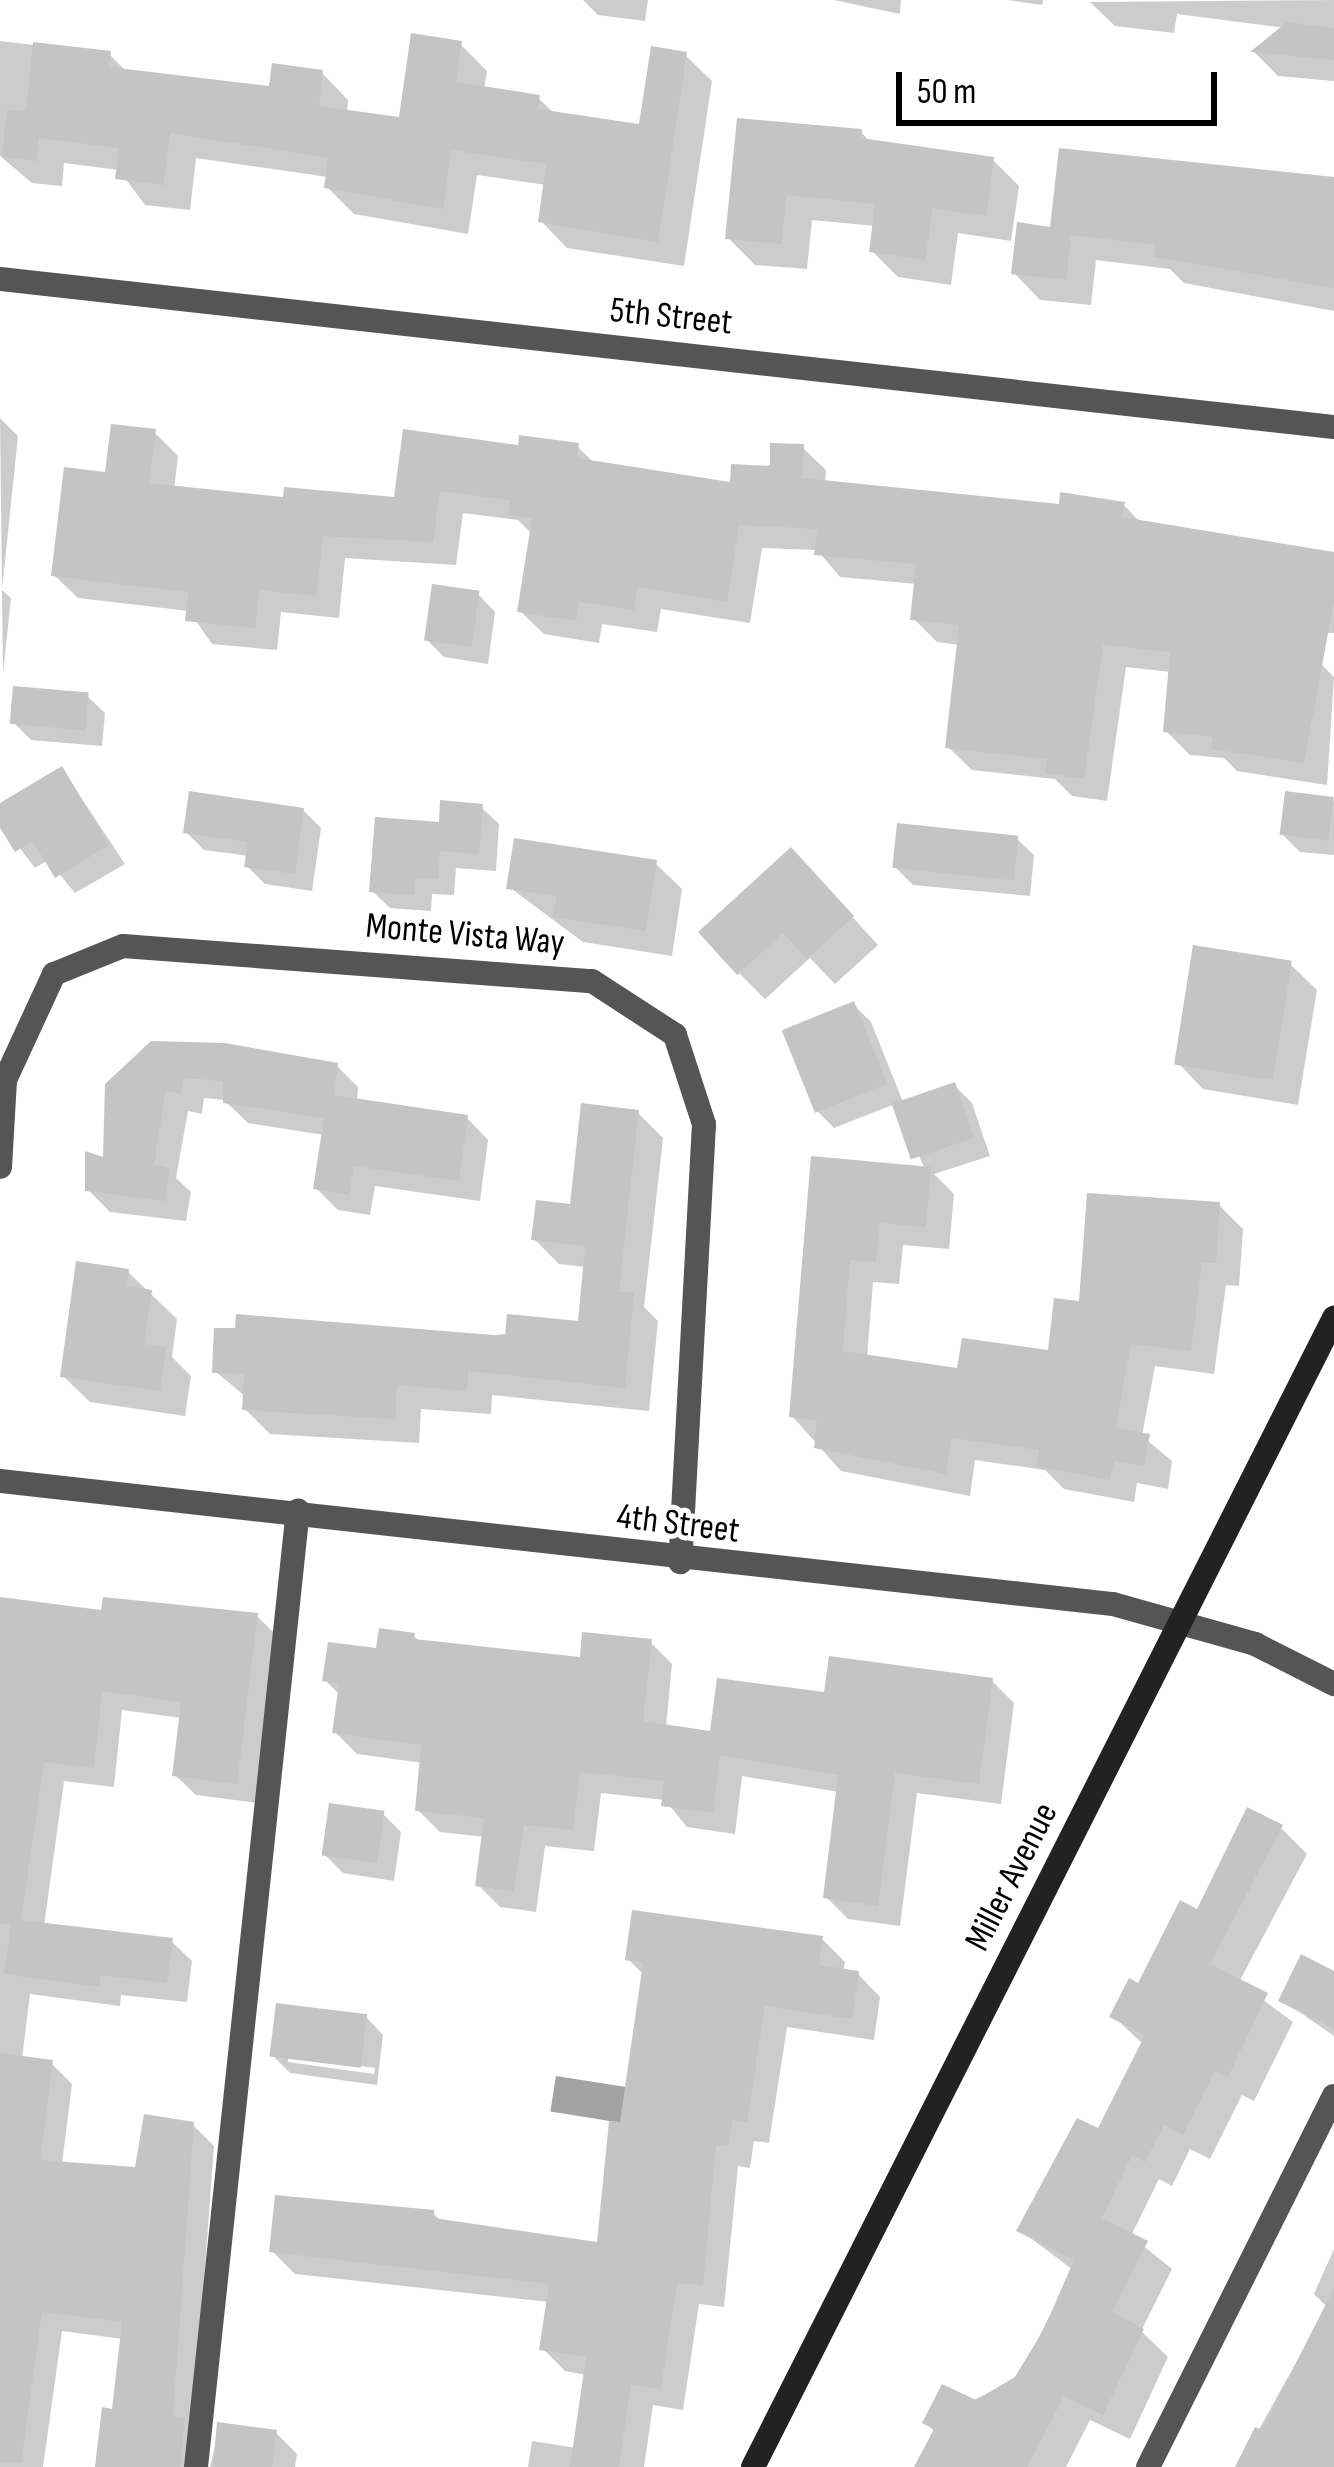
<!DOCTYPE html>
<html>
<head>
<meta charset="utf-8">
<style>
  body { margin:0 }
  #map { position:relative; width:1334px; height:2467px; overflow:hidden; background:#fff; font-family:"Sofia Sans Condensed",sans-serif }
  div>[style] { position:absolute }
  [style*='--x'] { left:calc(var(--x)*1px); top:calc(var(--y)*1px); width:calc(var(--w)*1px); rotate:calc(var(--a)*1deg) }
  .water>* { inset:0; background:#a3a3a3; transform-origin:0 0 }
  .shadow>* { inset:0; background:#0003 }
  .building>* { inset:0; background:#c4c4c4; transform-origin:0 0 }
  .lane>* { height:24px; margin:-12px; padding:0 12px; transform-origin:12px; border-radius:12px; background:#555 }
  .street>* { height:24px; margin:-12px; padding:0 12px; transform-origin:12px; border-radius:12px; background:#555 }
  .secondary>* { height:24px; margin:-12px; padding:0 12px; transform-origin:12px; border-radius:12px; background:#222 }
  span { translate:-50% -50%; white-space:nowrap; text-align:center; line-height:1.15; -webkit-text-stroke:10px #fff; paint-order:stroke }
  .street-label { font-size:36px; color:#000 }
  .scale { position:absolute; left:896px; top:72px; width:321px; height:54px; box-sizing:border-box; border:6px solid #000; border-top:0; padding-left:15px; font-size:36px; line-height:42px; white-space:nowrap; color:#000; -webkit-text-stroke:9px #fff; paint-order:stroke }
</style>
</head>
<body>
<div id="map">
  <div class="water">
    <i style="left:556px;top:2076px;width:82px;height:36px;rotate:9deg"></i>
  </div>
  <div class="shadow">
    <i style="clip-path:polygon(583px 0,648px 0,645px 21px,598px 15px)"></i>
    <i style="clip-path:polygon(834px 0,901px 0,900px 14px)"></i>
    <i style="clip-path:polygon(1008px 0,1043px 0,1042px 5px)"></i>
    <i style="clip-path:polygon(1334px 0,1334px 81px,1278px 76px,1254px 52px,1285px 28px,1177px 14px,1174px 33px,1115px 26px,1090px 2px)"></i>
    <i style="clip-path:polygon(0 41px,109px 54px,127px 72px,271px 89px,322px 73px,348px 100px,347px 113px,401px 120px,460px 44px,487px 71px,484px 90px,538px 98px,555px 114px,641px 127px,685px 55px,712px 81px,684px 266px,567px 248px,541px 221px,546px 185px,477px 175px,468px 234px,354px 214px,327px 187px,328px 177px,196px 158px,190px 210px,145px 205px,119px 170px,64px 163px,62px 186px,32px 183px,0 156px)"></i>
    <i style="clip-path:polygon(861px 132px,870px 142px,993px 160px,1019px 186px,1011px 241px,958px 233px,951px 285px,898px 277px,872px 251px,875px 226px,812px 220px,807px 269px,755px 265px,728px 238px)"></i>
    <i style="clip-path:polygon(1334px 180px,1334px 311px,1184px 283px,1170px 269px,1096px 260px,1091px 305px,1040px 300px,1014px 273px,1053px 230px)"></i>
    <i style="clip-path:polygon(0 418px,18px 436px,2px 590px,11px 598px,3px 674px)"></i>
    <i style="clip-path:polygon(154px 432px,178px 456px,174px 489px,286px 501px,397px 501px,520px 448px,577px 446px,595px 464px,733px 485px,802px 447px,826px 470px,825px 484px,1061px 507px,1123px 504px,1142px 524px,1334px 555px,1334px 633px,1316px 633px,1319px 662px,1334px 677px,1327px 785px,1237px 771px,1224px 758px,1190px 755px,1166px 731px,1171px 672px,1126px 667px,1107px 801px,1072px 796px,1055px 779px,972px 770px,948px 747px,960px 645px,937px 642px,914px 619px,917px 584px,840px 577px,817px 550px,762px 548px,750px 623px,661px 609px,657px 632px,602px 624px,599px 643px,544px 634px,520px 611px,533px 535px,518px 520px,463px 513px,456px 565px,345px 558px,339px 618px,281px 612px,277px 650px,212px 644px,189px 611px,78px 598px,54px 575px,108px 476px)"></i>
    <i style="clip-path:polygon(478px 594px,495px 612px,488px 664px,444px 657px,426px 639px)"></i>
    <i style="clip-path:polygon(87px 696px,105px 713px,102px 746px,31px 740px,13px 722px)"></i>
    <i style="clip-path:polygon(62px 769px,125px 864px,75px 893px,48px 860px,35px 868px,0 822px,0 806px)"></i>
    <i style="clip-path:polygon(1334px 800px,1334px 855px,1300px 852px,1282px 834px)"></i>
    <i style="clip-path:polygon(481px 807px,499px 824px,496px 871px,456px 868px,454px 895px,432px 894px,431px 911px,390px 908px,372px 891px,441px 825px)"></i>
    <i style="clip-path:polygon(303px 810px,321px 828px,312px 891px,265px 884px,247px 866px,249px 856px,204px 850px,186px 832px)"></i>
    <i style="clip-path:polygon(1016px 838px,1034px 855px,1030px 896px,913px 885px,895px 867px)"></i>
    <i style="clip-path:polygon(655px 863px,682px 889px,672px 956px,583px 942px,509px 887px)"></i>
    <i style="clip-path:polygon(817px 878px,878px 945px,835px 984px,810px 958px,765px 999px,739px 973px)"></i>
    <i style="clip-path:polygon(1290px 964px,1317px 990px,1298px 1105px,1203px 1089px,1177px 1062px)"></i>
    <i style="clip-path:polygon(853px 1004px,871px 1022px,903px 1102px,954px 1085px,972px 1103px,990px 1156px,934px 1174px,954px 1194px,949px 1249px,903px 1245px,899px 1284px,873px 1282px,867px 1358px,960px 1371px,1050px 1353px,1082px 1305px,1219px 1205px,1243px 1229px,1239px 1286px,1226px 1285px,1214px 1374px,1155px 1366px,1142px 1436px,1172px 1461px,1168px 1489px,1137px 1483px,1134px 1502px,1064px 1489px,1045px 1470px,975px 1460px,970px 1496px,841px 1471px,792px 1416px,814px 1160px,925px 1169px,895px 1104px,834px 1128px,816px 1110px)"></i>
    <i style="clip-path:polygon(152px 1044px,336px 1065px,358px 1087px,357px 1102px,467px 1118px,488px 1140px,480px 1201px,375px 1186px,370px 1215px,338px 1210px,316px 1188px,324px 1135px,248px 1123px,224px 1100px,204px 1098px,202px 1114px,188px 1111px,176px 1178px,191px 1192px,186px 1221px,110px 1212px,88px 1190px)"></i>
    <i style="clip-path:polygon(638px 1113px,663px 1138px,644px 1307px,658px 1321px,649px 1411px,492px 1395px,491px 1414px,421px 1409px,419px 1443px,270px 1434px,245px 1409px,246px 1397px,216px 1372px,581px 1324px,586px 1267px,559px 1264px,534px 1239px,573px 1207px)"></i>
    <i style="clip-path:polygon(127px 1271px,177px 1319px,172px 1357px,191px 1376px,185px 1416px,90px 1402px,63px 1376px)"></i>
    <i style="clip-path:polygon(0 1600px,103px 1613px,256px 1615px,277px 1636px,257px 1803px,196px 1795px,175px 1775px,182px 1718px,122px 1710px,114px 1787px,64px 1781px,44px 1926px,171px 1941px,192px 1961px,187px 2002px,121px 1995px,120px 2006px,30px 1994px,22px 2059px,51px 2063px,72px 2084px,62px 2164px,138px 2171px,193px 2125px,214px 2146px,193px 2431px,204px 2467px,95px 2467px,115px 2412px,123px 2339px,62px 2331px,43px 2467px,0 2467px)"></i>
    <i style="clip-path:polygon(414px 1636px,421px 1643px,582px 1660px,650px 1642px,672px 1664px,666px 1727px,713px 1734px,827px 1695px,992px 1681px,1014px 1703px,1001px 1804px,917px 1793px,900px 1926px,848px 1919px,826px 1897px,839px 1792px,742px 1776px,735px 1834px,687px 1827px,665px 1800px,601px 1793px,594px 1851px,545px 1846px,536px 1912px,500px 1907px,478px 1885px,485px 1837px,440px 1832px,418px 1810px,423px 1763px,357px 1754px,335px 1732px,340px 1695px,325px 1680px)"></i>
    <i style="clip-path:polygon(383px 1814px,401px 1832px,394px 1881px,343px 1873px,325px 1855px)"></i>
    <i style="clip-path:polygon(1281px 1828px,1307px 1854px,1239px 1982px,1293px 2022px,1254px 2101px,1242px 2095px,1210px 2159px,1190px 2149px,1172px 2186px,1159px 2179px,1131px 2236px,1172px 2269px,1141px 2331px,1168px 2357px,1130px 2439px,1090px 2420px,1066px 2467px,918px 2467px,935px 2432px,925px 2422px,1017px 2380px,1073px 2270px,1020px 2230px,1099px 2132px,1143px 2044px,1113px 2016px)"></i>
    <i style="clip-path:polygon(822px 1939px,845px 1962px,843px 1972px,858px 1974px,880px 1997px,874px 2040px,787px 2027px,769px 2143px,754px 2141px,750px 2168px,738px 2166px,724px 2307px,699px 2304px,683px 2410px,653px 2405px,644px 2467px,528px 2467px,532px 2441px,576px 2448px,586px 2375px,565px 2371px,542px 2348px,549px 2302px,295px 2274px,272px 2251px,433px 2213px,442px 2222px,600px 2246px,644px 1975px,628px 1959px)"></i>
    <i style="clip-path:polygon(1334px 1974px,1334px 2036px,1282px 2000px)"></i>
    <i style="clip-path:polygon(evenodd,366px 2017px,383px 2035px,377px 2085px,290px 2073px,272px 2055px,366px 2017px,288px 2056px,375px 2068px,374px 2074px,288px 2062px,288px 2056px)"></i>
    <i style="clip-path:polygon(1334px 2249px,1334px 2467px,1238px 2467px,1327px 2307px,1314px 2294px)"></i>
    <i style="clip-path:polygon(220px 2425px,275px 2432px,297px 2454px,295px 2467px,210px 2467px)"></i>
  </div>
  <div class="building">
    <i style="clip-path:polygon(1287px 22px,1334px 28px,1334px 60px,1250px 52px)"></i>
    <i style="clip-path:polygon(411px 33px,462px 41px,456px 82px,540px 95px,538px 109px,639px 124px,651px 46px,687px 52px,658px 242px,538px 222px,546px 164px,451px 150px,443px 209px,324px 188px,328px 158px,170px 133px,164px 185px,115px 179px,119px 148px,39px 138px,36px 161px,2px 157px,7px 110px,26px 111px,33px 42px,111px 51px,109px 67px,269px 86px,272px 63px,323px 70px,319px 106px,399px 117px)"></i>
    <i style="clip-path:polygon(737px 118px,862px 129px,861px 138px,994px 157px,986px 216px,933px 208px,925px 260px,869px 252px,875px 204px,786px 195px,782px 244px,725px 239px)"></i>
    <i style="clip-path:polygon(1059px 148px,1334px 177px,1334px 288px,1154px 257px,1155px 245px,1071px 235px,1066px 280px,1011px 274px,1017px 222px,1050px 227px)"></i>
    <i style="clip-path:polygon(111px 424px,156px 429px,149px 483px,283px 497px,284px 487px,394px 497px,403px 429px,518px 445px,519px 435px,579px 443px,577px 458px,730px 482px,731px 464px,770px 466px,770px 443px,804px 444px,802px 478px,1059px 504px,1060px 492px,1125px 502px,1122px 517px,1334px 552px,1334px 601px,1304px 763px,1211px 749px,1213px 737px,1163px 732px,1170px 652px,1103px 645px,1084px 779px,1045px 773px,1047px 759px,945px 748px,959px 625px,910px 620px,916px 564px,814px 555px,817px 529px,739px 525px,727px 602px,638px 587px,634px 610px,579px 602px,576px 621px,517px 612px,532px 518px,508px 515px,510px 500px,440px 491px,433px 542px,323px 536px,316px 596px,259px 590px,255px 628px,185px 621px,188px 592px,51px 576px,64px 467px,105px 472px)"></i>
    <i style="left:432px;top:584px;width:48px;height:57px;rotate:8deg"></i>
    <i style="left:13px;top:686px;width:76px;height:38px;rotate:5deg"></i>
    <i style="clip-path:polygon(62px 766px,109px 845px,55px 878px,33px 841px,15px 852px,0 828px,0 803px)"></i>
    <i style="clip-path:polygon(189px 791px,304px 808px,295px 874px,244px 867px,248px 842px,183px 833px)"></i>
    <i style="left:1285px;top:791px;width:49px;height:44px;rotate:7deg"></i>
    <i style="clip-path:polygon(440px 800px,483px 804px,479px 854px,440px 851px,438px 879px,415px 878px,414px 895px,369px 892px,375px 817px,439px 822px)"></i>
    <i style="left:897px;top:823px;width:122px;height:45px;rotate:6deg"></i>
    <i style="clip-path:polygon(514px 838px,657px 860px,646px 931px,553px 917px,556px 896px,506px 889px)"></i>
    <i style="clip-path:polygon(791px 847px,854px 916px,807px 959px,783px 933px,737px 975px,698px 932px)"></i>
    <i style="left:1193px;top:945px;width:100px;height:121px;rotate:9deg"></i>
    <i style="left:854px;top:1001px;width:89px;height:78px;rotate:68deg"></i>
    <i style="clip-path:polygon(151px 1041px,225px 1043px,338px 1063px,334px 1095px,468px 1115px,459px 1181px,354px 1166px,349px 1195px,313px 1189px,324px 1118px,223px 1103px,223px 1081px,183px 1078px,181px 1094px,166px 1091px,154px 1164px,170px 1168px,165px 1201px,85px 1191px,85px 1151px,103px 1157px,105px 1084px)"></i>
    <i style="left:955px;top:1082px;width:59px;height:67px;rotate:71deg"></i>
    <i style="clip-path:polygon(581px 1103px,639px 1110px,619px 1292px,634px 1293px,625px 1388px,468px 1371px,467px 1391px,397px 1385px,395px 1419px,242px 1410px,244px 1374px,212px 1373px,214px 1328px,235px 1328px,236px 1314px,505px 1336px,507px 1314px,578px 1321px,585px 1246px,531px 1240px,536px 1200px,570px 1204px)"></i>
    <i style="clip-path:polygon(811px 1156px,931px 1167px,926px 1227px,880px 1223px,876px 1262px,850px 1260px,843px 1351px,957px 1368px,962px 1338px,1048px 1350px,1054px 1298px,1079px 1301px,1087px 1193px,1220px 1202px,1216px 1263px,1202px 1263px,1191px 1351px,1131px 1344px,1116px 1428px,1150px 1434px,1144px 1466px,1114px 1461px,1110px 1480px,1036px 1466px,1039px 1450px,952px 1438px,946px 1474px,814px 1448px,817px 1421px,789px 1417px)"></i>
    <i style="clip-path:polygon(76px 1261px,129px 1269px,127px 1286px,152px 1290px,144px 1344px,166px 1347px,160px 1391px,60px 1377px)"></i>
    <i style="clip-path:polygon(0 1597px,101px 1610px,103px 1597px,258px 1613px,237px 1784px,172px 1776px,181px 1702px,102px 1691px,94px 1768px,44px 1762px,21px 1920px,173px 1938px,167px 1983px,101px 1975px,100px 1987px,4px 1974px,11px 1925px,0 1924px)"></i>
    <i style="clip-path:polygon(379px 1628px,415px 1633px,414px 1639px,580px 1657px,582px 1632px,652px 1639px,643px 1721px,710px 1731px,717px 1678px,824px 1692px,829px 1656px,993px 1678px,979px 1784px,895px 1773px,878px 1906px,823px 1898px,838px 1775px,720px 1755px,713px 1813px,661px 1806px,664px 1781px,580px 1772px,573px 1830px,524px 1825px,514px 1891px,475px 1886px,484px 1818px,415px 1811px,421px 1745px,332px 1733px,339px 1684px,322px 1681px,328px 1642px,376px 1648px)"></i>
    <i style="left:329px;top:1803px;width:56px;height:53px;rotate:8deg"></i>
    <i style="clip-path:polygon(1247px 1807px,1283px 1825px,1210px 1964px,1268px 1993px,1228px 2077px,1215px 2071px,1183px 2135px,1164px 2125px,1145px 2162px,1132px 2155px,1102px 2218px,1148px 2241px,1112px 2312px,1144px 2329px,1103px 2415px,1064px 2396px,1027px 2467px,914px 2467px,934px 2429px,922px 2423px,942px 2384px,976px 2400px,1015px 2377px,1044px 2329px,1074px 2260px,1016px 2231px,1077px 2118px,1098px 2128px,1145px 2035px,1109px 2017px,1129px 1978px,1138px 1983px,1180px 1900px,1197px 1909px)"></i>
    <i style="clip-path:polygon(632px 1910px,823px 1936px,819px 1965px,859px 1971px,852px 2019px,765px 2006px,747px 2122px,732px 2120px,728px 2146px,716px 2145px,703px 2285px,677px 2283px,661px 2389px,631px 2384px,619px 2467px,570px 2467px,586px 2357px,539px 2350px,549px 2284px,269px 2252px,275px 2195px,434px 2210px,434px 2218px,597px 2242px,609px 2121px,620px 2122px,643px 1963px,625px 1960px)"></i>
    <i style="clip-path:polygon(1301px 1954px,1334px 1971px,1334px 2029px,1278px 2001px)"></i>
    <i style="left:276px;top:2003px;width:92px;height:54px;rotate:7deg"></i>
    <i style="clip-path:polygon(0 2053px,53px 2060px,40px 2160px,135px 2167px,144px 2114px,194px 2122px,173px 2416px,185px 2418px,180px 2467px,95px 2467px,102px 2407px,112px 2409px,122px 2322px,42px 2312px,21px 2463px,0 2462px)"></i>
    <i style="clip-path:polygon(1334px 2288px,1334px 2467px,1235px 2467px,1255px 2427px,1262px 2430px)"></i>
    <i style="clip-path:polygon(217px 2422px,277px 2430px,272px 2467px,213px 2467px)"></i>
  </div>
  <div class="lane">
    <i style="--x:196;--y:2467;--w:962;--a:-83.92"></i>
    <i style="--x:1148;--y:2467;--w:415;--a:-63.4"></i>
  </div>
  <div class="street">
    <i style="--x:0;--y:279;--w:1342;--a:6.33"></i>
    <i style="--x:0;--y:1167;--w:87;--a:-86.7"></i>
    <i style="--x:5;--y:1080;--w:117;--a:-65.2"></i>
    <i style="--x:54;--y:974;--w:74;--a:-22.1"></i>
    <i style="--x:123;--y:946;--w:470;--a:4.3"></i>
    <i style="--x:592;--y:981;--w:99;--a:33"></i>
    <i style="--x:675;--y:1035;--w:94;--a:72"></i>
    <i style="--x:704;--y:1124;--w:439;--a:93.1"></i>
    <i style="--x:0;--y:1481;--w:1120;--a:6.31"></i>
    <i style="--x:1113;--y:1604;--w:148;--a:15.7"></i>
    <i style="--x:1255;--y:1644;--w:89;--a:26.9"></i>
  </div>
  <div class="secondary">
    <i style="--x:753;--y:2467;--w:1288;--a:-63.18"></i>
  </div>
  <div class="street-label">
    <span style="left:671px;top:317px;rotate:6deg">5th Street</span>
    <span style="left:465px;top:935px;rotate:5deg">Monte Vista Way</span>
    <span style="left:678px;top:1524px;rotate:7deg">4th Street</span>
    <span style="left:1012px;top:1877px;rotate:-63deg">Miller Avenue</span>
  </div>
  <div class="scale">50 m</div>
</div>
</body>
</html>
